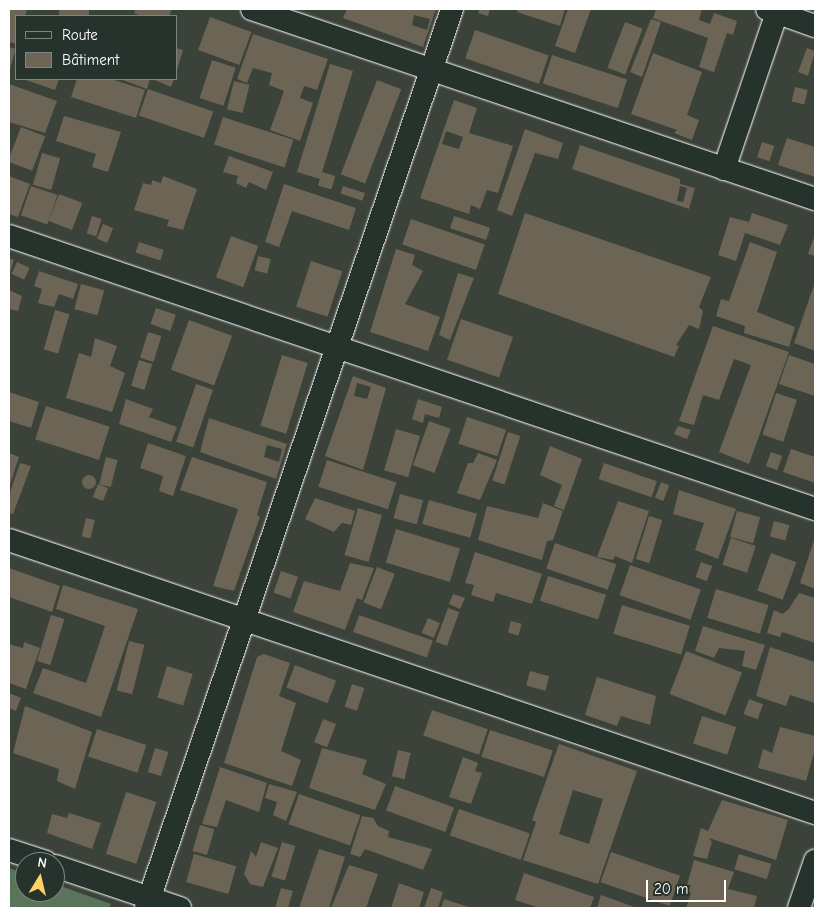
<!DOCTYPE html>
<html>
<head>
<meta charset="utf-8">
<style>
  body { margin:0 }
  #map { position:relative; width:824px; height:917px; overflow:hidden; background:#3b4239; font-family:"Comic Neue",sans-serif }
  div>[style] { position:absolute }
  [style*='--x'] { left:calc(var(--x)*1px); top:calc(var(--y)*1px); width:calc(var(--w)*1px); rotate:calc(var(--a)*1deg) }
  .green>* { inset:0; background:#5a7459 }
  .building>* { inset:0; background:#6c6455; transform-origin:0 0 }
  .round { border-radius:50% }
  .roads { filter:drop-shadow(0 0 1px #fff) drop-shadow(0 0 1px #fff) }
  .minor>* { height:22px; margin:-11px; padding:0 11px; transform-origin:11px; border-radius:11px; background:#26332d }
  span { translate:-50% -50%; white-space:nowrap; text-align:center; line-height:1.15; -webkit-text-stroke:4px #26332d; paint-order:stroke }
  .frame { position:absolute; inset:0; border:10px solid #fff; pointer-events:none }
  .legend { position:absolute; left:15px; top:15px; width:162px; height:65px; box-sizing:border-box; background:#26332d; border:1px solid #7d8581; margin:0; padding:6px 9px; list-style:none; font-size:15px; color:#fff }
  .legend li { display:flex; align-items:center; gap:10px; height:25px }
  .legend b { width:25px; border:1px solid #7d8581 }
  .north { position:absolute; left:15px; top:852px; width:50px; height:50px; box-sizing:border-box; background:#26332d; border:1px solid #7d8581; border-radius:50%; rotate:9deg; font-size:14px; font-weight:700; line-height:20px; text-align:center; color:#fff }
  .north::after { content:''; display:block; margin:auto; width:18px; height:22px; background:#ffd166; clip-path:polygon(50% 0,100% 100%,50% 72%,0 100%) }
  .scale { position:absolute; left:646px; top:880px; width:80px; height:22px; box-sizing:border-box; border:2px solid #fff; border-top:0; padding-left:6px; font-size:15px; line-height:18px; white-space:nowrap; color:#fff; -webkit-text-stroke:4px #26332d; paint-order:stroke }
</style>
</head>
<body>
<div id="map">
  <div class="green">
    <i style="clip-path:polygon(9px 868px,25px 874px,25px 892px,55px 892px,55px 884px,111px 904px,109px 908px,9px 908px)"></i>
  </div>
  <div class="building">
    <i style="clip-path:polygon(9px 9px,27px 9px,25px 16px,16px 16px,16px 44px,9px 42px)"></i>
    <i style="left:59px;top:9px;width:30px;height:7px"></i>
    <i style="clip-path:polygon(136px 9px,172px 9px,169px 16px,142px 16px,134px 13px)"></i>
    <i style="clip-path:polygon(evenodd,347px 9px,436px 9px,423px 47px,343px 18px,347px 9px,414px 15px,430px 19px,427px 30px,412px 25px,414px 15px)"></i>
    <i style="clip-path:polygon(480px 9px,490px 9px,488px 16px,478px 13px)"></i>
    <i style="clip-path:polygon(518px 9px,565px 9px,560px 26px,517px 12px)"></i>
    <i style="clip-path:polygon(568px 9px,591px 9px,575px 53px,555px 46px)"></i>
    <i style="clip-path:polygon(656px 9px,702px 9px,699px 20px,710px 24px,714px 13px,737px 21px,733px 35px,727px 33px,714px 72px,699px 67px,708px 38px,653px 18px)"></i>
    <i style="left:210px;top:17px;width:44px;height:35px;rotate:20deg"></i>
    <i style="clip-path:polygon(651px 19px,661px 22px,642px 77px,630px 72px)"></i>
    <i style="left:625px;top:22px;width:19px;height:49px;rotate:21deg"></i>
    <i style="left:475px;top:30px;width:78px;height:30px;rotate:19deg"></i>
    <i style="clip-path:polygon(253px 34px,328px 59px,317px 90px,304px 86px,300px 98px,313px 103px,300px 141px,270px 130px,284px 91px,269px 85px,272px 73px,253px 68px,247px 83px,237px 79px)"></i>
    <i style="left:9px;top:47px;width:7px;height:28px;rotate:16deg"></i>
    <i style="clip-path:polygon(176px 48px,183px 50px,177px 70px,176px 70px)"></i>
    <i style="clip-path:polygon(807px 48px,815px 51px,808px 76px,798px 72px)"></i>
    <i style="clip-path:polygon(653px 53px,702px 72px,687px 115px,699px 120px,692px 140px,674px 133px,677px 130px,631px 114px)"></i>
    <i style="left:552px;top:55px;width:79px;height:30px;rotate:18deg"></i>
    <i style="left:212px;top:60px;width:25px;height:40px;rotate:18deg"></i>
    <i style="left:330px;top:64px;width:24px;height:113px;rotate:17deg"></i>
    <i style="clip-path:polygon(23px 79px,59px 79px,55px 90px)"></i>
    <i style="clip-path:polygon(77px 79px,111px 79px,145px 90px,136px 118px,71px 97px)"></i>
    <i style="clip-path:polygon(120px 79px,150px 79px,147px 89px)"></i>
    <i style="clip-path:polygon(152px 79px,174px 79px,171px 87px)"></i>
    <i style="left:377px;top:80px;width:26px;height:101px;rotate:21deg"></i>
    <i style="left:234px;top:81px;width:16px;height:29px;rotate:14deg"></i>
    <i style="clip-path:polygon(9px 84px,57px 101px,45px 133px,9px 122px)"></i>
    <i style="left:795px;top:87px;width:13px;height:15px;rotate:13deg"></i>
    <i style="left:148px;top:89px;width:69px;height:28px;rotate:19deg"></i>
    <i style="clip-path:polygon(evenodd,454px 100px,477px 108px,469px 133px,513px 146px,498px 193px,487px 190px,480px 209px,471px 205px,469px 214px,420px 198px,454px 100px,446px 131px,463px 137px,459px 149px,442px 144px,446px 131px)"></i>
    <i style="clip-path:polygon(64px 116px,121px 132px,108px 172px,92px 167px,96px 154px,56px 141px)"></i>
    <i style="left:223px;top:117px;width:74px;height:29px;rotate:18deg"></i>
    <i style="left:21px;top:127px;width:26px;height:37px;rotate:21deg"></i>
    <i style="clip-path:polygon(525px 129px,563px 143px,558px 159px,535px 153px,512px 216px,497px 210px)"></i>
    <i style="clip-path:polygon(787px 138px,815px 147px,815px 177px,778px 165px)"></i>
    <i style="left:762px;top:142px;width:13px;height:16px;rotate:18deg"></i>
    <i style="clip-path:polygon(evenodd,580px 145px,680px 179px,680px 184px,695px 188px,689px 209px,572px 169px,580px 145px,680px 186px,687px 188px,683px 202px,677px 201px,680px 186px)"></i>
    <i style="left:42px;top:153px;width:19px;height:33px;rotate:16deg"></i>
    <i style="clip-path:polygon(229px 156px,273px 172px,266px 190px,249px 182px,246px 188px,236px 183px,238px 176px,223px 172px)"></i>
    <i style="left:322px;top:172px;width:14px;height:14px;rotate:17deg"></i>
    <i style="clip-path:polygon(9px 176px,30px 184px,18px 217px,9px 214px)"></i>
    <i style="clip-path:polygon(163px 176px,197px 189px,183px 230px,167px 226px,169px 220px,134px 210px,143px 183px,151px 185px,152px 180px,161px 183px)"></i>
    <i style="clip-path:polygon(284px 184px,356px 208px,349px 230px,292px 211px,279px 247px,265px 242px)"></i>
    <i style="left:31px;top:186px;width:28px;height:31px;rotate:19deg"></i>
    <i style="left:343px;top:186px;width:23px;height:8px;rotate:18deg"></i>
    <i style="left:59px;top:194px;width:25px;height:29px;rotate:21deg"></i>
    <i style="clip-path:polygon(525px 213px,711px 277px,699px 307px,703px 311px,699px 329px,689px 325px,676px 345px,679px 346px,674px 357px,498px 294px)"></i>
    <i style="clip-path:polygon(752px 213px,788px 225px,780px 245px,745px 233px,736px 261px,718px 255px,730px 217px,749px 222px)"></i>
    <i style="left:92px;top:216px;width:10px;height:18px;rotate:17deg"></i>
    <i style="left:454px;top:216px;width:38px;height:13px;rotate:18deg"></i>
    <i style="left:411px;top:219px;width:78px;height:27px;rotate:19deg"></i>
    <i style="left:103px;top:224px;width:11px;height:16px;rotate:22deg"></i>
    <i style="clip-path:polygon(815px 234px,815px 256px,808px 254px)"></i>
    <i style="left:231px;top:236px;width:29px;height:44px;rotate:20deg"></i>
    <i style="left:139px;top:242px;width:26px;height:11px;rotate:18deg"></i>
    <i style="clip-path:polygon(750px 242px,777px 252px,757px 312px,795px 327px,789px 347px,744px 333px,745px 326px,716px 316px,721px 299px,729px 301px)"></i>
    <i style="clip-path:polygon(396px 249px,415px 255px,412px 265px,423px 271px,405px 304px,440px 317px,428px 351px,370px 332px)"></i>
    <i style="left:258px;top:256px;width:13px;height:15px;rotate:13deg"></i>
    <i style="clip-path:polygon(9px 258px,14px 260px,9px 275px)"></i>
    <i style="left:311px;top:261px;width:33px;height:48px;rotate:18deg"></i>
    <i style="left:17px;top:262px;width:14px;height:13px;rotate:25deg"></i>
    <i style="clip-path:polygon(39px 271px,78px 284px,73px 299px,59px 294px,54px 307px,38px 303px,42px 289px,34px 286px)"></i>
    <i style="clip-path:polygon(458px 273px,474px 278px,450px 340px,439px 335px)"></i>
    <i style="clip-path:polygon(815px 282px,815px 351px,794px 343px)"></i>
    <i style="left:81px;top:284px;width:24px;height:26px;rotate:15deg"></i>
    <i style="clip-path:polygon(9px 290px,22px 296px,18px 311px,9px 309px)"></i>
    <i style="left:156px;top:308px;width:21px;height:17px;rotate:19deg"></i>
    <i style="left:55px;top:310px;width:15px;height:41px;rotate:16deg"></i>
    <i style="left:461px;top:319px;width:55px;height:43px;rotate:19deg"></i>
    <i style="left:189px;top:320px;width:46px;height:53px;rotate:20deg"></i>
    <i style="clip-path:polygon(713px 326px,789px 352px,749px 464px,719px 452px,751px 365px,734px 359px,719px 400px,703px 395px,694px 425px,679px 421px)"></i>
    <i style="left:148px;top:332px;width:14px;height:27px;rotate:17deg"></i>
    <i style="clip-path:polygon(95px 338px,117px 346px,110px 366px,125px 373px,112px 412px,66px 398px,79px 353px,91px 357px)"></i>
    <i style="left:282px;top:355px;width:27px;height:74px;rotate:17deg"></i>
    <i style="clip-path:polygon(789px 355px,815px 364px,815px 396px,779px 384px)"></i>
    <i style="left:139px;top:360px;width:14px;height:27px;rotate:17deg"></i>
    <i style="clip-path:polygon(evenodd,353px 376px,386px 388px,363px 470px,325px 456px,353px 376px,357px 383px,371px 387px,367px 399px,354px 396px,357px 383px)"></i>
    <i style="left:196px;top:384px;width:18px;height:61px;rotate:19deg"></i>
    <i style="clip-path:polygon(9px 392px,39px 402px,31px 428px,9px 421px)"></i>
    <i style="left:776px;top:393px;width:22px;height:44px;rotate:18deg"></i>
    <i style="clip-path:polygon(126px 399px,153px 409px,149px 417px,177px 427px,171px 442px,119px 424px)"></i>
    <i style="clip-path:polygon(418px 399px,442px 407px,439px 418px,425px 414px,423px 423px,412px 419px)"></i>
    <i style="left:46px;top:406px;width:67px;height:35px;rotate:18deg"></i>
    <i style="left:467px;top:417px;width:41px;height:28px;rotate:18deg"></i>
    <i style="clip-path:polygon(evenodd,209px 418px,287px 444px,276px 479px,200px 452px,209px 418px,267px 445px,282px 449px,279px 462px,264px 457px,267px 445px)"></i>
    <i style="left:429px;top:421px;width:23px;height:47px;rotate:20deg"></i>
    <i style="clip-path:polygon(678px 426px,691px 430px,687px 439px,674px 434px)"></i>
    <i style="left:396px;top:429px;width:25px;height:43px;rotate:16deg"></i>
    <i style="left:508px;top:432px;width:13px;height:51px;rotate:18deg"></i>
    <i style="clip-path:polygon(148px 443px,186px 456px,173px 496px,159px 491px,163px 476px,140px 468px)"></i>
    <i style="clip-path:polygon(550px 446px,582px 459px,564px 510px,554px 506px,562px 485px,540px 475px)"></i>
    <i style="clip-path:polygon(791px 449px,815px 457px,815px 483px,783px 472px)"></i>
    <i style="left:771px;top:452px;width:12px;height:15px;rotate:20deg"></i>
    <i style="clip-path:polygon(9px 453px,19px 457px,9px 488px)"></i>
    <i style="clip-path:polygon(478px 453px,497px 460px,480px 500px,457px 493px,468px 463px,473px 463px)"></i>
    <i style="left:106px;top:457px;width:12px;height:28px;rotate:14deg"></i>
    <i style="clip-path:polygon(192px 457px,267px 482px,257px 515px,260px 517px,234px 591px,213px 586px,238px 509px,180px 490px)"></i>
    <i style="left:327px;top:460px;width:73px;height:28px;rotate:18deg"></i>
    <i style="clip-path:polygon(20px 463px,31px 466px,13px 514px,9px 513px,9px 495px)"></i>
    <i style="left:604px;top:463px;width:56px;height:17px;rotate:19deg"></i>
    <i class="round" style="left:82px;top:475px;width:14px;height:14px"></i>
    <i style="left:661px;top:482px;width:9px;height:17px;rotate:21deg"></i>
    <i style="left:98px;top:484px;width:11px;height:14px;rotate:22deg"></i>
    <i style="clip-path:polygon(679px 490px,736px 509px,718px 559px,695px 550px,704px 523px,673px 514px)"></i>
    <i style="left:400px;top:494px;width:24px;height:25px;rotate:15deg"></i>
    <i style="clip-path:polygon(315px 498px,355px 511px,351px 525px,342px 523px,334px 532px,305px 519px)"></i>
    <i style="left:429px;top:500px;width:50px;height:25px;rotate:16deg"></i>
    <i style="clip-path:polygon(618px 501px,649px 511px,632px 563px,615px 556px,613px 560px,597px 557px)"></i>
    <i style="clip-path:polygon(543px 503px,563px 511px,553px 540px,547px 541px,542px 560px,478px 540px,487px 506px,538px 518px)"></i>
    <i style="left:358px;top:508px;width:25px;height:49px;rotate:16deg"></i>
    <i style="left:737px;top:511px;width:24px;height:27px;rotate:15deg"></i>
    <i style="left:649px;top:516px;width:14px;height:45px;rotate:17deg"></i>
    <i style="left:86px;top:518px;width:9px;height:19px;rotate:13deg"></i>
    <i style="left:774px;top:521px;width:16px;height:16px;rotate:15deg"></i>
    <i style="left:396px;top:529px;width:67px;height:35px;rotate:17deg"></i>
    <i style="clip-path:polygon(815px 537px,815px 589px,800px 583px)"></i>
    <i style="left:731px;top:538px;width:26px;height:28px;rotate:18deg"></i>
    <i style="left:555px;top:543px;width:65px;height:27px;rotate:19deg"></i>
    <i style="clip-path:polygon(475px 552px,542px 574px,532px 604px,496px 593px,493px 602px,471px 595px,474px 585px,465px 583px)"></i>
    <i style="left:771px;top:553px;width:27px;height:40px;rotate:20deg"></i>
    <i style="left:701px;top:562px;width:12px;height:16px;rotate:20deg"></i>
    <i style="clip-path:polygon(350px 563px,374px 568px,362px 600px,357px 598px,345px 630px,293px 612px,304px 581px,340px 591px)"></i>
    <i style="left:630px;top:565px;width:75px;height:32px;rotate:19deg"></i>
    <i style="left:377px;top:567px;width:19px;height:38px;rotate:21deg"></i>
    <i style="clip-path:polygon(9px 568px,60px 586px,52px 612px,9px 597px)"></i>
    <i style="left:281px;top:571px;width:18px;height:23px;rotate:19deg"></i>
    <i style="left:548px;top:576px;width:61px;height:26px;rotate:18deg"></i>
    <i style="clip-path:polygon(63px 585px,138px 609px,101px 717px,33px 693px,43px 668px,86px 683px,105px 626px,56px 609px)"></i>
    <i style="left:716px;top:589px;width:55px;height:30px;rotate:17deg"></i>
    <i style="clip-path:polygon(799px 593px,815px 598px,815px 643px,782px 632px,780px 637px,767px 633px,774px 610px,782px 614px,788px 610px)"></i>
    <i style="clip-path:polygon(453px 594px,465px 598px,460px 609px,449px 604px)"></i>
    <i style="left:622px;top:605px;width:71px;height:30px;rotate:17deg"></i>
    <i style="left:448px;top:608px;width:12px;height:36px;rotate:20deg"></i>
    <i style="left:51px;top:615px;width:14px;height:48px;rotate:17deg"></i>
    <i style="left:359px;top:615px;width:78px;height:18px;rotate:19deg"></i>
    <i style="left:428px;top:618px;width:13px;height:16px;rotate:23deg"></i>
    <i style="left:511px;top:621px;width:11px;height:12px;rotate:15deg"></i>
    <i style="clip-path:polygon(703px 626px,765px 645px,756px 670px,742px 666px,745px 651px,719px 648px,714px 658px,695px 651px)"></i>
    <i style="left:129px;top:641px;width:16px;height:51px;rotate:14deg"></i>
    <i style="clip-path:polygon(24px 642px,40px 648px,26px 689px,9px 683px,9px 644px,23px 648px)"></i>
    <i style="clip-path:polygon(770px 647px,815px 662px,815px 703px,790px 695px,786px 706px,756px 696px)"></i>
    <i style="left:686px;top:651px;width:60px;height:46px;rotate:21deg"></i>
    <i style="clip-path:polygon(264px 654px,290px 663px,279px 696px,296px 703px,281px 751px,301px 760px,292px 786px,224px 763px,257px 657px)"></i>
    <i style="left:295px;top:665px;width:44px;height:24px;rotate:21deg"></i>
    <i style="left:167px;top:666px;width:27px;height:33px;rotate:17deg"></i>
    <i style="left:530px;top:671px;width:20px;height:15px;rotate:15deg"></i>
    <i style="clip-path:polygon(597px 677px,656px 696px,650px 725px,621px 716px,617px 726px,585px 715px)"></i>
    <i style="left:352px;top:684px;width:13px;height:24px;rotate:18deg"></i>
    <i style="clip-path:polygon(9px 693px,21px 698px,16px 711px,9px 708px)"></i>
    <i style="left:749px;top:699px;width:15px;height:16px;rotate:20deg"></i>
    <i style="clip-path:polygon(25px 706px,92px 732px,75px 789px,57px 781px,59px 769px,13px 753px)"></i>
    <i style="left:432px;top:710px;width:59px;height:27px;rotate:19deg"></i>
    <i style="left:702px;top:716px;width:36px;height:29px;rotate:18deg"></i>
    <i style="left:323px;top:719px;width:14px;height:25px;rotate:21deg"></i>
    <i style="clip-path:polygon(780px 727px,815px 736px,815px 749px,806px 781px,758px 768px,763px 749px,772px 753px)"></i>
    <i style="left:97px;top:729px;width:52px;height:29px;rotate:18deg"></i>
    <i style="left:490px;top:730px;width:66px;height:28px;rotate:18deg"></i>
    <i style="clip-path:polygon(evenodd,559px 744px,637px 771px,598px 884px,523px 860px,536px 822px,532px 820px,559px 744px,573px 790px,603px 799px,589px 844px,559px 834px,573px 790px)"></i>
    <i style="left:155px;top:748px;width:14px;height:25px;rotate:17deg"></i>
    <i style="clip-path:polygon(322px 748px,367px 760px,362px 774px,386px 784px,375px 810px,309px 788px)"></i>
    <i style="left:398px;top:750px;width:13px;height:27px;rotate:13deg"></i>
    <i style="clip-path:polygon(463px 757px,478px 763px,475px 771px,482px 773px,471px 804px,449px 797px)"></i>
    <i style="clip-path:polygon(220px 767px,267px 783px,259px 812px,226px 800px,217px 827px,202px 824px)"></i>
    <i style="clip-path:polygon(269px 784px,297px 792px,286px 821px,273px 815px,277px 802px,265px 798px)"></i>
    <i style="left:395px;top:786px;width:63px;height:26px;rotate:20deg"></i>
    <i style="left:126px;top:792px;width:32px;height:65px;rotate:18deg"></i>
    <i style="left:299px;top:794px;width:65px;height:32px;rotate:19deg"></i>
    <i style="clip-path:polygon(722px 800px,788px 820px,776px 860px,709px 838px,712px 842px,707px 859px,693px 856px,701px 828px,708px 831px)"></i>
    <i style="left:459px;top:809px;width:75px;height:28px;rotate:19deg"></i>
    <i style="clip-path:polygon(69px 813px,101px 823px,92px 849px,47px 833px,52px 814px,67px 818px)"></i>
    <i style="clip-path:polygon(362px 816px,373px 818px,378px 826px,389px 831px,388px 837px,432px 849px,423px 870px,365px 849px,360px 857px,350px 854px)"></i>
    <i style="left:200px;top:825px;width:15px;height:27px;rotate:16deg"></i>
    <i style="clip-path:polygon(261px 842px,278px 848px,263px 887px,250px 884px,244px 874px,251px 851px,256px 857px)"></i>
    <i style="left:282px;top:842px;width:14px;height:36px;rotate:17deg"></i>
    <i style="clip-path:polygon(319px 849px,345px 857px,329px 908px,299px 908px)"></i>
    <i style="left:611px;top:852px;width:73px;height:32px;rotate:19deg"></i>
    <i style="left:194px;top:854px;width:44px;height:29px;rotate:16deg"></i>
    <i style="left:739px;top:854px;width:34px;height:16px;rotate:17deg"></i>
    <i style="clip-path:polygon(694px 860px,734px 872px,728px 889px,757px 896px,754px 908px,686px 908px,691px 893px,688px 892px,691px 885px,687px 885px)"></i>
    <i style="clip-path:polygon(349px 865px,378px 874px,366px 908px,331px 908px)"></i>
    <i style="clip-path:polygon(524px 873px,594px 897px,590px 908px,540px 908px,515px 900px)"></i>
    <i style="clip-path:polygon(399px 883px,424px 892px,419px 908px,391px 908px)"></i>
    <i style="clip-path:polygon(281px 888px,293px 891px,288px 908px,275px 908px)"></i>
    <i style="clip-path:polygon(431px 888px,443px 892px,438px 908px,424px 908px)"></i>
    <i style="clip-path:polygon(601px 895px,637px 908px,597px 908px)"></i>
    <i style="clip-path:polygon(444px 899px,472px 908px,441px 908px)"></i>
  </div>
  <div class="roads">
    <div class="minor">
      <i style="--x:252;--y:9;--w:594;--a:18.65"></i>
      <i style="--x:767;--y:9;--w:51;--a:19.5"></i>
      <i style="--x:724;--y:169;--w:166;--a:-71.3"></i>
      <i style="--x:9;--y:236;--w:851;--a:18.71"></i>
      <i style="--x:9;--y:540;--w:851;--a:18.71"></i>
      <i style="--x:9;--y:850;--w:38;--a:18"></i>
      <i style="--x:55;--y:866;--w:132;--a:18.6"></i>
      <i style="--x:146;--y:908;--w:950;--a:-71.2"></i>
      <i style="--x:799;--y:908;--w:50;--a:-71.2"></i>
    </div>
  </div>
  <div class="frame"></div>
  <ul class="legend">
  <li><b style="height:6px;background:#26332d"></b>Route</li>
  <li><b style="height:14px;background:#6c6455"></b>Bâtiment</li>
  </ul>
  <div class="north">N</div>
  <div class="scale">20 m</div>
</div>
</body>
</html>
